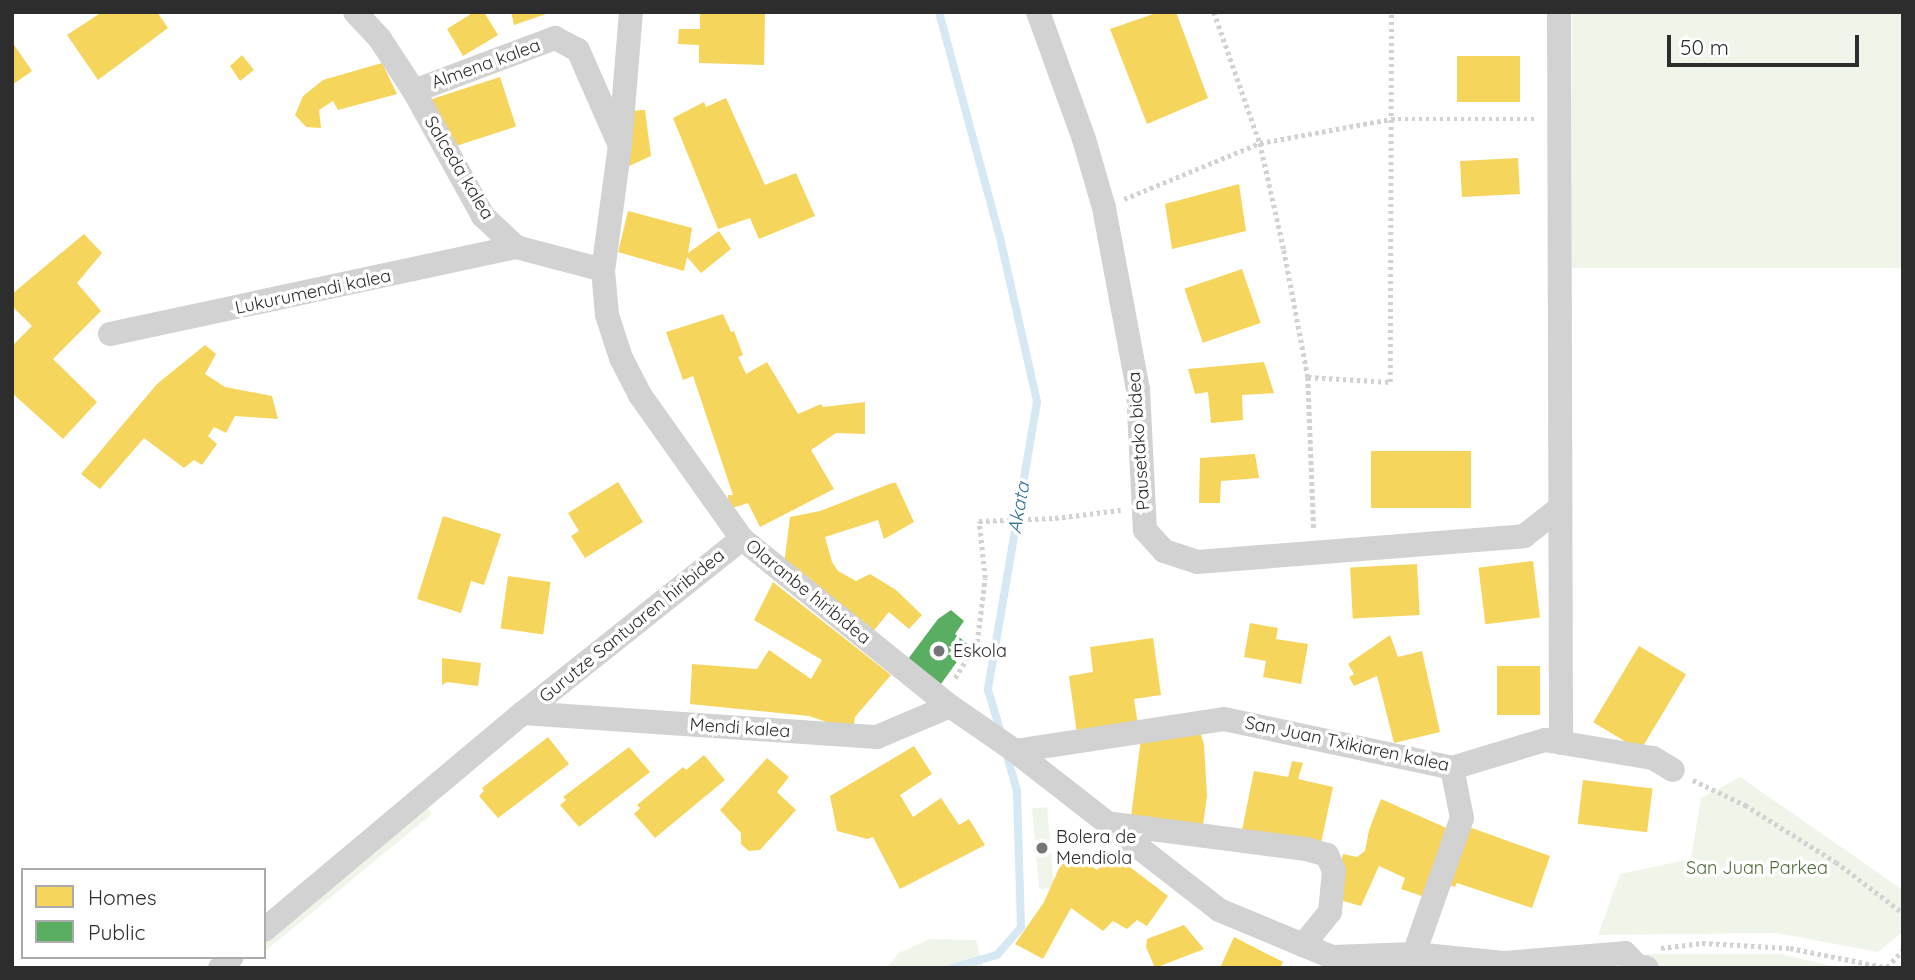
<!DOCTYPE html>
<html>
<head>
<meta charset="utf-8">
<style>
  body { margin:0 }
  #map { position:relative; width:1915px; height:980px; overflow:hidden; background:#fff; font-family:Quicksand,sans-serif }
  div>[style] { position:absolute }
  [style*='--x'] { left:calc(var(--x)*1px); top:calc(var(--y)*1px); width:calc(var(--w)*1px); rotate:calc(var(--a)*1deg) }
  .green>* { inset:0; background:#f0f5ea; transform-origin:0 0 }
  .homes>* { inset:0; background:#f6d55c; transform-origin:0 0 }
  .public>* { inset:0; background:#5aae61 }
  .stream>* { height:8px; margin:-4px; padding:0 4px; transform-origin:4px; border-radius:4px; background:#d5e8f3 }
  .path>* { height:4.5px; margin-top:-2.25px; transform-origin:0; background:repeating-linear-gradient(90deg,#d2d2d2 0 3.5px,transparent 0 7px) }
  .minor>* { height:24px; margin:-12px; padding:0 12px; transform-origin:12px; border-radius:12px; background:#d2d2d2 }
  .dots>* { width:19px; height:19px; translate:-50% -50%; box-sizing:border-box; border:4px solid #fff; border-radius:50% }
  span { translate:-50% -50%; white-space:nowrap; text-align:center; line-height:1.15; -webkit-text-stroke:7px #fff; paint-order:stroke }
  .street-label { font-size:18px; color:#2d2d2d }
  .poi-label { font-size:18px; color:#2d2d2d }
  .left { translate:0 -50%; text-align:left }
  .park-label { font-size:18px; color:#516c37 }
  .water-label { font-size:19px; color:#347295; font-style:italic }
  .frame { position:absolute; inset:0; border:14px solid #2d2d2d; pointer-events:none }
  .legend { position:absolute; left:21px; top:868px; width:245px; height:91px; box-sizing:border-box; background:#fff; border:2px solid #ababab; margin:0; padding:9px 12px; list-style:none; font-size:21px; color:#2d2d2d }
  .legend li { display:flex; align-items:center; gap:14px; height:35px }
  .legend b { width:35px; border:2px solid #ababab }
  .scale { position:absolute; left:1667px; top:35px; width:192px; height:32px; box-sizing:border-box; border:4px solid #2d2d2d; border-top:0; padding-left:9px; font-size:21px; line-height:24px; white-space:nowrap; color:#2d2d2d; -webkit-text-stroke:5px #fff; paint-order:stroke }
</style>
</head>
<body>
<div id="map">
  <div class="green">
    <i style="left:1572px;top:12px;width:331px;height:256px"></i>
    <i style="clip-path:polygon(1740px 777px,1903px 890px,1903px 932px,1878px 952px,1776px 933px,1598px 935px,1620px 874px,1691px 859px,1701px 798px)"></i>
    <i style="clip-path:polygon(426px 806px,432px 814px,264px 952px,264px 941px)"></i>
    <i style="left:1047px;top:807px;width:81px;height:15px;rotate:85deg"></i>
    <i style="clip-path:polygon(930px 939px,976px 940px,983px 968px,886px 968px,899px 953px)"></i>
    <i style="clip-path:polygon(1647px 954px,1780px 954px,1841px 968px,1658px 968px,1638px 964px)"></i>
  </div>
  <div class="homes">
    <i style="clip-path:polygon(102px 12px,157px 12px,168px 28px,98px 80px,67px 35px)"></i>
    <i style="clip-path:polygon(474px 12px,484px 12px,498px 35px,463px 56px,447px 29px)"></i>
    <i style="clip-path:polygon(511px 12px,549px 12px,549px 13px,514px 25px)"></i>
    <i style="clip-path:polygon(700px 12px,765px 12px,764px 65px,699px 63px,699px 45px,678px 44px,679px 29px,700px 29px)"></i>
    <i style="clip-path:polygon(1159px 12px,1176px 12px,1208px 98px,1147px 124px,1110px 29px)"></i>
    <i style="clip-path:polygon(12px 42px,32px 71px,12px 85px)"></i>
    <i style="clip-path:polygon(242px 55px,254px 70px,240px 81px,230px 66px)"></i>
    <i style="left:1457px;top:56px;width:63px;height:46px"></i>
    <i style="clip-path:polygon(382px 63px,397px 94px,338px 110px,333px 101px,319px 110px,321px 128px,306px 127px,295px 115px,303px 96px,323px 80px)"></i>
    <i style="left:500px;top:77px;width:52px;height:73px;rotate:72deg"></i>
    <i style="clip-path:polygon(726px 98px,765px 185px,796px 173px,815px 216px,759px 239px,750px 218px,718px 229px,673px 118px,704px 102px,706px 107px)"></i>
    <i style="clip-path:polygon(645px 110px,651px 156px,627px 167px,629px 111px)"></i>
    <i style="left:1518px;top:158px;width:36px;height:58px;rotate:87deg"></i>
    <i style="clip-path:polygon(1239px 184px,1246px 231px,1172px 249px,1165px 204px)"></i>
    <i style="clip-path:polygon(628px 211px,692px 228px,688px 253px,719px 231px,731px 249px,701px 273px,687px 257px,684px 271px,618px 252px)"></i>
    <i style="clip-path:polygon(84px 234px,102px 253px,77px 283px,101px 311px,53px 359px,97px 402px,63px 439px,12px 393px,12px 346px,32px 326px,12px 306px,12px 294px)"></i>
    <i style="left:1242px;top:269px;width:57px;height:61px;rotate:71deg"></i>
    <i style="clip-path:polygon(723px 314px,731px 332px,734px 331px,743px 355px,738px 357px,746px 374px,767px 362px,798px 414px,821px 404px,823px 407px,865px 402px,865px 434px,836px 433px,811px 450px,834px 489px,760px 527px,748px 503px,729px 509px,728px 495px,733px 495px,693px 376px,683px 380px,666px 332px)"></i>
    <i style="clip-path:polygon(205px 345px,216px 354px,205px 374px,225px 387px,272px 396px,278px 419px,235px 416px,226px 433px,214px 427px,208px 436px,217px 444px,202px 465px,194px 460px,184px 468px,144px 438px,100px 489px,81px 474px,157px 384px)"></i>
    <i style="clip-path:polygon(1264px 362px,1274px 393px,1242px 395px,1243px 420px,1211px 423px,1208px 392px,1195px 394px,1188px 369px)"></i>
    <i style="left:1471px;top:451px;width:57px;height:100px;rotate:90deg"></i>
    <i style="clip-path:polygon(1255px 454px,1259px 478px,1221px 481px,1220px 503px,1199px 503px,1200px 458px)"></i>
    <i style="clip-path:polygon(618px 482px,643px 522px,585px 558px,571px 536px,579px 531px,568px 513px)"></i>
    <i style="clip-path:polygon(892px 483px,896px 483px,914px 522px,884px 539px,878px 520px,825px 537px,832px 562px,838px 571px,856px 581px,870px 574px,896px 590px,922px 615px,909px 629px,889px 612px,870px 635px,784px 565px,790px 517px,820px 511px)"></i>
    <i style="clip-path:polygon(443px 516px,501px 534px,484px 585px,471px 581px,461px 613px,417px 599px)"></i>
    <i style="left:1533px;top:561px;width:57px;height:55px;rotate:83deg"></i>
    <i style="left:1417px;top:564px;width:51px;height:67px;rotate:87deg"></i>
    <i style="left:508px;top:576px;width:43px;height:53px;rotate:8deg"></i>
    <i style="clip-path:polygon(773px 582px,891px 675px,855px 717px,853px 731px,809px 716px,690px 704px,692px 664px,757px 669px,769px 650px,811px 679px,822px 660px,754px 620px)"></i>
    <i style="clip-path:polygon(1250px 623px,1278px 628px,1276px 639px,1308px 644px,1301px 684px,1263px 677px,1266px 661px,1244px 657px)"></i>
    <i style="clip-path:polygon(1390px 635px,1398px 657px,1422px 651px,1440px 732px,1394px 743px,1377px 676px,1354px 686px,1349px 677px,1354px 674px,1348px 664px)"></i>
    <i style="clip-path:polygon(1153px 638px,1161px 695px,1134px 699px,1138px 725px,1077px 734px,1069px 676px,1093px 672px,1090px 647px)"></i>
    <i style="left:1639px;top:646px;width:55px;height:89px;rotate:31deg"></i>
    <i style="clip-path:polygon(442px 658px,481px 663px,478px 686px,447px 682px,442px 685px)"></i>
    <i style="left:1497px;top:666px;width:43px;height:49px"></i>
    <i style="clip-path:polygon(1200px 731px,1204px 745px,1207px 796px,1203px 825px,1131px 817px,1141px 738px)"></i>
    <i style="clip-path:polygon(548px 737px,569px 764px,498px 818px,479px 796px,484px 791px,482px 788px)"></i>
    <i style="clip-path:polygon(914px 746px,932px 774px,900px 795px,913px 817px,941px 798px,959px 825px,969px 819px,985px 845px,900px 889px,873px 837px,867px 839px,837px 831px,830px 796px)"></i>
    <i style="clip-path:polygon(629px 747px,650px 772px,579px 827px,560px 805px,566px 800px,563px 797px)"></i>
    <i style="clip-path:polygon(704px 755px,725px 780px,655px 838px,634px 814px,640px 808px,637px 805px,683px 767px,686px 770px)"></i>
    <i style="clip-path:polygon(767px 758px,789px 777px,777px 792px,796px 810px,760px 850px,749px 851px,741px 844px,741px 833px,720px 810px)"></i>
    <i style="clip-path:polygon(1292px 761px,1303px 763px,1298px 779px,1333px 787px,1321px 843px,1241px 835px,1254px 771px,1288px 777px)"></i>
    <i style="left:1583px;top:780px;width:70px;height:44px;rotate:7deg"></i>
    <i style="clip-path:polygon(1381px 799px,1451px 830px,1422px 896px,1401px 889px,1405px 878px,1379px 866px,1361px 906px,1332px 898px,1343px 854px,1357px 857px,1365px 851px,1369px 830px)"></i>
    <i style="clip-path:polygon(1469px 827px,1550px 856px,1532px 908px,1457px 883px,1455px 887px,1449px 885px)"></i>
    <i style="clip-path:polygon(1070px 852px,1097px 870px,1113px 854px,1168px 896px,1147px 926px,1137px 920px,1127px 929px,1113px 921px,1103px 931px,1071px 908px,1043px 959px,1015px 944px,1044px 902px,1064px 857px)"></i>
    <i style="clip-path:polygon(1184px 925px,1204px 949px,1155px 968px,1146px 947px,1147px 939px)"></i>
    <i style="clip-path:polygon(1234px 937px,1283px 962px,1280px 968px,1220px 968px)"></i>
  </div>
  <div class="public">
    <i style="clip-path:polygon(951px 610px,964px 621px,955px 634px,969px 645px,941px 684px,908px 659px,938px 619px)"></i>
  </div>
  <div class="stream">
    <i style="--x:939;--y:12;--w:238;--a:74.9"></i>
    <i style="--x:1001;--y:242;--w:164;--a:77.3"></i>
    <i style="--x:1037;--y:402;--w:292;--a:99.7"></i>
    <i style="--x:988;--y:690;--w:45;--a:73.2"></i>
    <i style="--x:952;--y:968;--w:47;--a:-16.1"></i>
    <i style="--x:997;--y:955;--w:37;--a:-49"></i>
    <i style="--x:1021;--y:927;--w:136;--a:-91.7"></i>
    <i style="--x:1017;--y:791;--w:41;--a:-105.8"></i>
  </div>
  <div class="path">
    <i style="--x:1214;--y:12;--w:139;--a:70.7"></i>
    <i style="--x:1260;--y:143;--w:110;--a:77.4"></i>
    <i style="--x:1284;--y:250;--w:129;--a:79.3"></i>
    <i style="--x:1308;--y:377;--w:154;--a:87.8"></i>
    <i style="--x:1124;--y:199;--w:147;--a:-22.4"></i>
    <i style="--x:1260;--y:143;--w:133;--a:-10.4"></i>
    <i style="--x:1391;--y:119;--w:145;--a:0"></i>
    <i style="--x:1308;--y:377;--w:82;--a:3.5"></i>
    <i style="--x:1390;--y:382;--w:370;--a:-89.8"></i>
    <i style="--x:955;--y:678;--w:42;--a:-58.6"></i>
    <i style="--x:977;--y:642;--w:64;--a:-82.9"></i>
    <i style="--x:985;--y:578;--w:57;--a:-96"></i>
    <i style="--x:979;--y:521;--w:76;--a:-2.3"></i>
    <i style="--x:1055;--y:518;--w:66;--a:-6.9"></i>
    <i style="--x:1693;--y:780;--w:58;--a:25.7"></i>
    <i style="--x:1745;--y:805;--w:107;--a:32.1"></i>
    <i style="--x:1836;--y:862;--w:84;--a:37.3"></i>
    <i style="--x:1661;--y:948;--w:41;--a:-7"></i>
    <i style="--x:1702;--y:943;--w:88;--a:3.3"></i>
    <i style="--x:1790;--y:948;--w:101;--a:11.4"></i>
    <i style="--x:1887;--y:967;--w:23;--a:-47"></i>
  </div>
  <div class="minor">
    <i style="--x:355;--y:12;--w:37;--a:47"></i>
    <i style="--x:380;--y:39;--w:62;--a:56.8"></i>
    <i style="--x:414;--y:91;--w:143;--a:61.1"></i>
    <i style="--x:483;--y:216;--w:45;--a:43.2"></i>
    <i style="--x:516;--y:247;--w:90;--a:14.8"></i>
    <i style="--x:631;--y:12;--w:133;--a:94.7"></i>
    <i style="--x:620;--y:145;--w:126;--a:97.7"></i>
    <i style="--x:603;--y:270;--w:45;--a:84.9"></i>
    <i style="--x:607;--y:315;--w:45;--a:72"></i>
    <i style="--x:621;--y:358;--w:42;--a:62.8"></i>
    <i style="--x:640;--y:395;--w:176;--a:54.7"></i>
    <i style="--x:742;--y:539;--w:267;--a:38.8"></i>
    <i style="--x:950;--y:706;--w:79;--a:34.7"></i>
    <i style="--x:1015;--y:751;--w:259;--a:37.9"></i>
    <i style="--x:1219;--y:910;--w:122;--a:22.6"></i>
    <i style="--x:1332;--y:957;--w:82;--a:-2.1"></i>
    <i style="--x:1414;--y:954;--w:90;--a:5.7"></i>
    <i style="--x:1504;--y:963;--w:121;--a:-4.7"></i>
    <i style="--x:1625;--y:953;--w:16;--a:47"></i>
    <i style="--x:1636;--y:965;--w:11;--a:15"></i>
    <i style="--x:1038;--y:12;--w:135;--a:70.1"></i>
    <i style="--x:1084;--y:139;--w:72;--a:73.8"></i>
    <i style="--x:1104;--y:208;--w:184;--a:79.4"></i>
    <i style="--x:1138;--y:389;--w:141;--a:87.2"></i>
    <i style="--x:1145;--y:530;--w:28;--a:48"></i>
    <i style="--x:1164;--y:551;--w:35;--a:18"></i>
    <i style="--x:1197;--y:562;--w:328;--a:-4.5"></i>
    <i style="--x:1524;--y:536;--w:46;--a:-37.9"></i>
    <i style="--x:1559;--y:12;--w:731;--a:89.84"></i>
    <i style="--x:414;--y:91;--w:151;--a:-20.6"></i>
    <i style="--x:555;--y:38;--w:26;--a:28"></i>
    <i style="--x:578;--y:50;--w:99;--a:66.3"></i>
    <i style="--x:110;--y:334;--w:415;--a:-12.1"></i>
    <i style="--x:523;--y:713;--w:355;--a:3.9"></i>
    <i style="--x:877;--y:737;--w:79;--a:-23"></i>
    <i style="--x:1015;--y:751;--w:211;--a:-8.7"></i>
    <i style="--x:1224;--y:719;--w:233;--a:12.1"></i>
    <i style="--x:1452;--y:768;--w:97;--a:-16.8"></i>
    <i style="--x:1545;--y:740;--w:109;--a:9.5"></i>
    <i style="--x:1653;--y:758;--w:23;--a:31"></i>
    <i style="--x:1113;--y:824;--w:195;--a:7.4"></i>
    <i style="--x:1306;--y:849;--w:22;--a:16"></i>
    <i style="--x:1327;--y:855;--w:17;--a:66"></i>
    <i style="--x:1334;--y:871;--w:41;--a:95.6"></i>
    <i style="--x:1330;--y:912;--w:43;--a:129.3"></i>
    <i style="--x:264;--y:930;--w:338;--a:-40"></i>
    <i style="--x:523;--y:713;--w:280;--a:-38.5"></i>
    <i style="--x:1414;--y:954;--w:144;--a:-70.6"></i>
    <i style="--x:1462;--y:818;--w:51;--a:-101.3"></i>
    <i style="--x:220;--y:968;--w:16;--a:-43"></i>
  </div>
  <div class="dots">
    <i style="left:939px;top:651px;background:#767676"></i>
    <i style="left:1042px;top:848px;background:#767676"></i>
  </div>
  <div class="street-label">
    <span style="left:486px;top:64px;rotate:-20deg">Almena kalea</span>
    <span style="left:459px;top:168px;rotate:59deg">Salceda kalea</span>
    <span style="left:313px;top:292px;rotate:-12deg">Lukurumendi kalea</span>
    <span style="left:1139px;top:441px;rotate:-94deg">Pausetako bidea</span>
    <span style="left:808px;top:592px;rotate:39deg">Olaranbe hiribidea</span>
    <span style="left:632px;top:626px;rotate:-39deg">Gurutze Santuaren hiribidea</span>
    <span style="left:740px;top:728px;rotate:4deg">Mendi kalea</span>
    <span style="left:1347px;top:744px;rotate:12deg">San Juan Txikiaren kalea</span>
  </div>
  <div class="poi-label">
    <span class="left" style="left:953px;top:651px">Eskola</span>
    <span class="left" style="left:1056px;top:848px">Bolera de<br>Mendiola</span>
  </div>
  <div class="park-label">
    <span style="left:1757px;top:868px">San Juan Parkea</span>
  </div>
  <div class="water-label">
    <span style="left:1019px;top:508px;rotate:-80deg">Akata</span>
  </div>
  <div class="frame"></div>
  <ul class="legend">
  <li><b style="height:19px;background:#f6d55c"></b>Homes</li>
  <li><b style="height:19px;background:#5aae61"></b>Public</li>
  </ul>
  <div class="scale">50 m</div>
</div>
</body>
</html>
